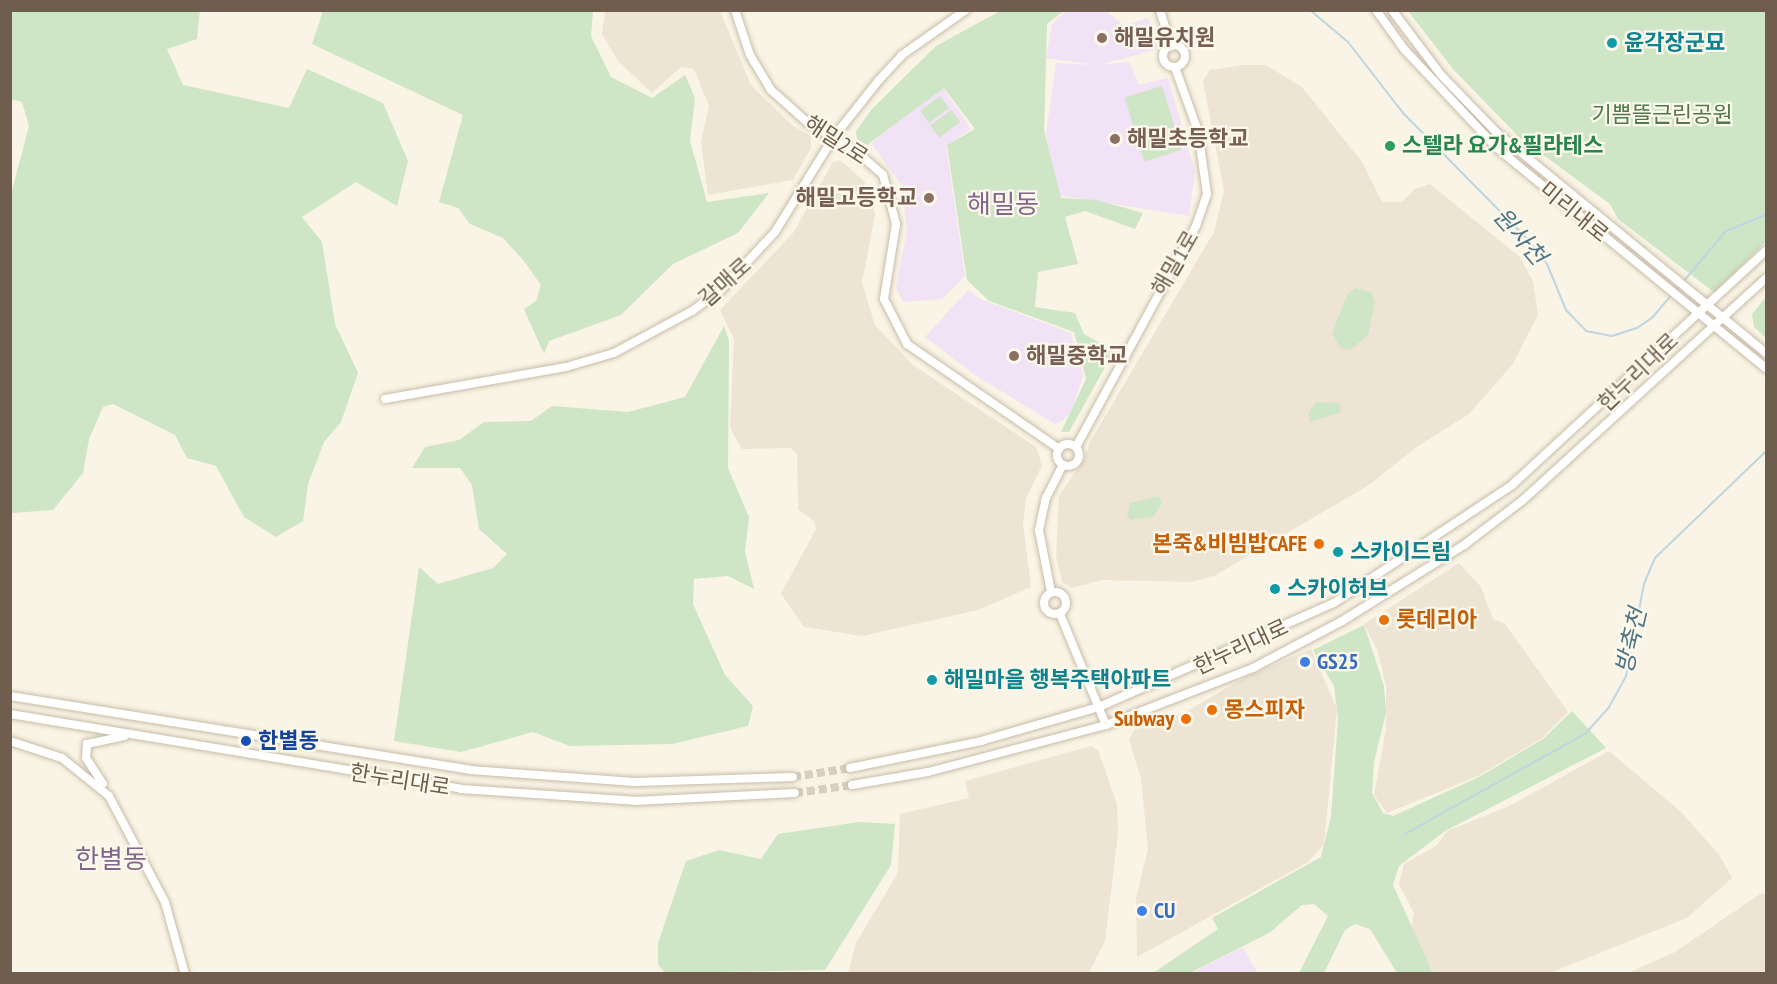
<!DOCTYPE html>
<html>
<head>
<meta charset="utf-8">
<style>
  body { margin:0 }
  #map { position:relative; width:1777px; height:984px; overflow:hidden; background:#f9f4e5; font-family:"PT Sans Narrow","Noto Sans KR",sans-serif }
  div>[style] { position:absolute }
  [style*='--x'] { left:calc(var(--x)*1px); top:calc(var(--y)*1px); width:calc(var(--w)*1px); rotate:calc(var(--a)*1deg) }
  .residential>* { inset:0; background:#ede4d3 }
  .education>* { inset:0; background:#f1e2f5 }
  .green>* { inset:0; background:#cee5c6; transform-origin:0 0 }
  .stream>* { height:2px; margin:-1px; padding:0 1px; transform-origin:1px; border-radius:1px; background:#bdd6e0 }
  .secondary-tunnel>* { height:8px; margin-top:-4px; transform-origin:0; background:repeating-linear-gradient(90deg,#d6cebf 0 8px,transparent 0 12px) }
  .roads { filter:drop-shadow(0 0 2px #c9bca9) drop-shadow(0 0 2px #c9bca9) }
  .secondary>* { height:8px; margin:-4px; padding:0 4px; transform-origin:4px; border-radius:4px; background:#fff }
  .secondary>.ring { margin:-4px; padding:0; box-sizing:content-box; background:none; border:8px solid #fff; border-radius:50% }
  .dots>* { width:16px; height:16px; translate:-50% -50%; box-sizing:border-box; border:3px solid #fcf8eb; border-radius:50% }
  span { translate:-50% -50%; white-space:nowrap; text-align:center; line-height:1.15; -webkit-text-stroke:4.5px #fcf8eb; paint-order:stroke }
  .education-label { font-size:22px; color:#785e54; font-weight:700 }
  .left { translate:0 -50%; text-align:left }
  .right { translate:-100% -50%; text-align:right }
  .culture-label { font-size:22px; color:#0d838f; font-weight:700 }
  .park-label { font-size:22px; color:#52794b }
  .street-label { font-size:22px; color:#6f5e4e }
  .leisure-label { font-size:22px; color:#27864d; font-weight:700 }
  .food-label { font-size:22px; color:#c56008; font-weight:700 }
  .shop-label { font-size:22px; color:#366cbe; font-weight:700 }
  .transit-label { font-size:22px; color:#164399; font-weight:700 }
  .water-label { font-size:24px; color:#4e7586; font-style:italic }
  .quarter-label { font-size:26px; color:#83668b }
  .frame { position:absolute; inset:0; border:12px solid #6f5e4e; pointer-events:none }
</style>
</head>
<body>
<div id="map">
  <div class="residential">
    <i style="clip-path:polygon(605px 11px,720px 11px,751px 85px,793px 126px,811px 136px,811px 148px,793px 180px,708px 195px,701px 142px,709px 106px,694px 69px,681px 67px,652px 93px,618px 61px,602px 34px)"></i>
    <i style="clip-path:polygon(1243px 65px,1266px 65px,1302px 87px,1362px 162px,1382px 202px,1402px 202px,1415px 189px,1430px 184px,1520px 257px,1533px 281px,1538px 315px,1512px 365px,1469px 414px,1418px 446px,1369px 485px,1214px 576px,1191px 582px,1102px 580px,1072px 588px,1062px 582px,1056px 556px,1059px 496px,1085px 458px,1090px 442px,1214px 232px,1224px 191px,1203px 81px,1210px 70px)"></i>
    <i style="clip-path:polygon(840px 160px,865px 182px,875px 214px,862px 283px,875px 325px,913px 365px,1036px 447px,1042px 465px,1026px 499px,1023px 523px,1031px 587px,978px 610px,862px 636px,804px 627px,781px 594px,816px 529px,814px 521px,798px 509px,797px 454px,791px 448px,742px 449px,730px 428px,734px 339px,720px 310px,793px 233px,833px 162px)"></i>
    <i style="clip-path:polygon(1459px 563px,1481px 587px,1493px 619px,1505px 624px,1568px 712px,1542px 738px,1478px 776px,1387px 813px,1374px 795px,1386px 729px,1386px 686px,1378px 652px,1364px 624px)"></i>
    <i style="clip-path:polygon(1311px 649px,1337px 709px,1324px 844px,1308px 862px,1137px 957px,1136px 898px,1148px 849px,1141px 778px,1129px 740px,1134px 730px,1185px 712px,1246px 677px)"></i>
    <i style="clip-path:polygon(1091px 746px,1098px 750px,1117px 804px,1118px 833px,1105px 941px,1089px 973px,848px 973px,856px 943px,898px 873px,900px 814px,969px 798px,965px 781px)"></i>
    <i style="clip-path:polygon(1609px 751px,1681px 812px,1720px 856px,1732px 878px,1687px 918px,1550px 973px,1434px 973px,1411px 929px,1414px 913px,1399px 884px,1404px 864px,1436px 846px,1447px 831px,1509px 806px)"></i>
    <i style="clip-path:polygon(1760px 894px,1766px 894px,1766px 973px,1628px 973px,1675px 952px)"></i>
  </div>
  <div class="education">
    <i style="clip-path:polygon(1066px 11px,1106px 11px,1124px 26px,1148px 18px,1158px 49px,1098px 65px,1129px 62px,1139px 85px,1168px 78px,1195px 171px,1189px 216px,1058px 195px,1046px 134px,1056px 63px,1095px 65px,1046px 58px,1052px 24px)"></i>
    <i style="clip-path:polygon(943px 88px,971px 129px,946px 146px,965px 276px,942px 299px,903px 302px,896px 287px,907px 232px,902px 186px,871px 143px)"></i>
    <i style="clip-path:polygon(968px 290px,982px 300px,1071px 333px,1083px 376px,1071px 412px,1062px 421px,1055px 424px,975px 375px,925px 337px)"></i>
    <i style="clip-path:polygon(1242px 947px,1258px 973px,1192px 973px)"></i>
  </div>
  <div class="green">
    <i style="clip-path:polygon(200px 10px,197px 39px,167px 49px,183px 85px,289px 108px,307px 69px,383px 103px,408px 161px,397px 206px,356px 182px,302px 217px,322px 242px,335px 324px,358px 373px,341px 422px,324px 442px,308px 484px,303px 521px,276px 537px,244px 517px,216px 466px,187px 458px,175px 435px,113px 404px,103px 407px,89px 439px,83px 473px,53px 510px,12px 513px,10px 198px,29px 126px,22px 102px,11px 99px,11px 11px)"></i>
    <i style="clip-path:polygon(323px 11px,593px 11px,591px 36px,611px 77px,652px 98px,685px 75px,695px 98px,690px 141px,707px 202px,769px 193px,738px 233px,673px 264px,621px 315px,549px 341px,544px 354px,524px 309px,536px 301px,541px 285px,524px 261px,503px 238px,470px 224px,458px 208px,439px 202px,463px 115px,312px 44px)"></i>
    <i style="clip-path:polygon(1000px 11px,1064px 11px,1047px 24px,1044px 130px,1061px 198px,1097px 200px,1143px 213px,1135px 229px,1085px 211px,1065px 217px,1078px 264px,1038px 272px,1035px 307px,1075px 313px,1084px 334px,1114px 351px,1069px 432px,1061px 432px,1086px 379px,1074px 332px,989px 301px,967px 280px,947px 145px,975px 129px,944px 88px,867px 145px,857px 139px,856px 131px,872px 109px,936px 46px)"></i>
    <i style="clip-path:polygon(1408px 11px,1766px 11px,1766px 241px,1715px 293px,1618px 219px,1610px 204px,1519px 137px,1453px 69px)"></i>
    <i style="left:1162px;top:86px;width:67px;height:39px;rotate:73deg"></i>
    <i style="left:940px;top:96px;width:15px;height:25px;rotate:53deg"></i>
    <i style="left:951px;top:110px;width:15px;height:26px;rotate:53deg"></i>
    <i style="clip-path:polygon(1355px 288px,1371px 292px,1375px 302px,1368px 335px,1350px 350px,1341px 348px,1332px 334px,1347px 295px)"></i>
    <i style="clip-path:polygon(1766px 297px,1766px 338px,1754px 327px,1752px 314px)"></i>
    <i style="clip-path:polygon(724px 326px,729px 341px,728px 468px,749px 517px,745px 552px,754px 589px,728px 576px,694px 579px,693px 604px,725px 675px,753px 706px,748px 726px,672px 744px,570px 746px,533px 732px,461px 752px,394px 741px,419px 567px,438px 584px,493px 568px,507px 554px,479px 529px,472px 485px,460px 468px,412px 468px,425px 447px,459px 440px,484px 422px,531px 421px,552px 406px,628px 412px,685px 397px)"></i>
    <i style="clip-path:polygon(1316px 402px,1339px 403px,1341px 412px,1310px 422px,1308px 414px)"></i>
    <i style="clip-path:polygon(1159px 496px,1162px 503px,1154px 516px,1131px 520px,1127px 517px,1130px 503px)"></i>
    <i style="clip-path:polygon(1364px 625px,1384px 686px,1386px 713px,1374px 762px,1372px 793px,1383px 813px,1393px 816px,1479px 777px,1543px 739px,1572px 711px,1606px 748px,1445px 831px,1399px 866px,1393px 885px,1433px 973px,1397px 973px,1370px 929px,1355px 924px,1345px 930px,1324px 973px,1299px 973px,1328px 916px,1314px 904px,1302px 905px,1269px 933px,1190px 973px,1153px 973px,1218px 929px,1212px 918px,1321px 857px,1331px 817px,1338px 719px,1334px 686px,1313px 650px)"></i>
    <i style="clip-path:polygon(859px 822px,895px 824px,891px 865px,825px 970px,665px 973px,658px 964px,658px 943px,686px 861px,719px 850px,761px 859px,778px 834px)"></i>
  </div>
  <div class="stream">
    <i style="--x:1310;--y:10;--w:50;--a:40.1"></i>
    <i style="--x:1348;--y:42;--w:90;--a:52.2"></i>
    <i style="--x:1403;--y:113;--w:184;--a:45.4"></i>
    <i style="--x:1532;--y:244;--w:25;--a:53"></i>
    <i style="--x:1547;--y:264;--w:50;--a:67.6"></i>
    <i style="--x:1566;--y:310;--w:29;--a:46"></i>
    <i style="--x:1586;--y:331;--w:26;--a:11"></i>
    <i style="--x:1612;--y:336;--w:26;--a:-18"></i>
    <i style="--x:1637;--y:328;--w:18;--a:-34"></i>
    <i style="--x:1652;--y:318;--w:42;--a:-49.8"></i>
    <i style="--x:1683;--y:282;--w:67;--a:-49.9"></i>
    <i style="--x:1726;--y:231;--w:43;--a:-21.8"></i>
    <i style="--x:1405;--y:834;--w:206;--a:-29.1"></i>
    <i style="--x:1585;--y:734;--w:36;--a:-48"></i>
    <i style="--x:1609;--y:707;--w:35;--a:-61"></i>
    <i style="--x:1626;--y:676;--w:94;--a:-78.9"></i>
    <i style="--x:1644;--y:584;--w:28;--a:-67"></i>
    <i style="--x:1655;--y:558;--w:154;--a:-43.9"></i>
  </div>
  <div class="secondary-tunnel">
    <i style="--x:793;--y:777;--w:58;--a:-9"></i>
    <i style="--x:795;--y:793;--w:58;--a:-8"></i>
  </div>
  <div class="roads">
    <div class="secondary">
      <i style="--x:735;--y:10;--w:47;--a:71.6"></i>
      <i style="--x:750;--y:55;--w:41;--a:59"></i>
      <i style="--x:771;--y:90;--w:50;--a:41.7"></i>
      <i style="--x:808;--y:123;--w:58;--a:31"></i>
      <i style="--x:858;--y:153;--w:33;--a:41"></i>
      <i style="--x:883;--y:175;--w:51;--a:75.1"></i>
      <i style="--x:896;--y:224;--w:76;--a:99.1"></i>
      <i style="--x:884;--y:299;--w:51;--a:62.9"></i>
      <i style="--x:907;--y:344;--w:185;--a:34.6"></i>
      <i style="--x:1160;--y:10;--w:38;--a:73"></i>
      <i style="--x:1376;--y:10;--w:48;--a:54.3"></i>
      <i style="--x:1404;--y:49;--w:137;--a:46.8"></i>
      <i style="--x:1498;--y:149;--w:346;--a:39.3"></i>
      <i style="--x:1392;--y:10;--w:81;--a:53"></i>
      <i style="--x:1441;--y:75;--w:79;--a:46"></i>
      <i style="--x:1496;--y:132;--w:349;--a:39.3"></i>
      <i class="ring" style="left:1163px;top:45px;width:14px;height:14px"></i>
      <i style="--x:385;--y:399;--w:184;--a:-10"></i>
      <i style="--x:566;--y:367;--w:50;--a:-16.3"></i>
      <i style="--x:614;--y:353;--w:89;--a:-28.3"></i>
      <i style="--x:692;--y:311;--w:34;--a:-36"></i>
      <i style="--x:720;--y:291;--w:81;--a:-47"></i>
      <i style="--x:775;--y:232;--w:110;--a:-58.3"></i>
      <i style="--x:833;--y:138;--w:74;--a:-51.6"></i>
      <i style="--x:879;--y:80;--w:34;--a:-47"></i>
      <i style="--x:902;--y:55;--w:78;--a:-35.1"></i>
      <i class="ring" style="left:1057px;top:444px;width:14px;height:14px"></i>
      <i style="--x:1076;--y:447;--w:251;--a:-61.5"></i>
      <i style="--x:1196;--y:226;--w:34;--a:-71"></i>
      <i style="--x:1207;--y:194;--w:64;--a:-98.1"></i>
      <i style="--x:1198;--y:131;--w:68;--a:-109.8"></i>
      <i class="ring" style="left:1044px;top:592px;width:14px;height:14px"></i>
      <i style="--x:1051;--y:592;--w:63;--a:-101"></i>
      <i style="--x:1039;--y:530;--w:33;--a:-78"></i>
      <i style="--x:1046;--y:498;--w:37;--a:-63"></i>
      <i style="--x:1060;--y:614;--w:120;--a:67.5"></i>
      <i style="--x:10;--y:696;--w:466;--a:9.1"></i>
      <i style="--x:470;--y:770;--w:165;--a:4.2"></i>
      <i style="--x:635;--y:782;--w:158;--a:-1.8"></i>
      <i style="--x:10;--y:714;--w:457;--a:9.4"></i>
      <i style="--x:461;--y:789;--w:174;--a:3.9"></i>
      <i style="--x:635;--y:801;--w:160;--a:-2.9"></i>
      <i style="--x:10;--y:741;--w:55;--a:18.1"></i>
      <i style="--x:62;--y:758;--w:60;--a:39"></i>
      <i style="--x:109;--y:796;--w:120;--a:62.2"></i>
      <i style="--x:165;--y:902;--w:75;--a:74.5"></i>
      <i style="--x:850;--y:768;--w:134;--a:-11.6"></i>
      <i style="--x:981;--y:741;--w:123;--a:-16.1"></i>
      <i style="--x:1099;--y:707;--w:257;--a:-23.9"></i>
      <i style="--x:1334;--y:603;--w:214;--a:-33.5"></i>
      <i style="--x:1512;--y:485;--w:345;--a:-42.7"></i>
      <i style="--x:103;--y:784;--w:31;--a:-123"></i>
      <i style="--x:86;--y:758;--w:14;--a:-86"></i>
      <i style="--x:87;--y:744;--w:38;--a:-12"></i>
      <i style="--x:852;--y:785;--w:77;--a:-9.7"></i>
      <i style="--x:928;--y:772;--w:184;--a:-14.8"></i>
      <i style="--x:1106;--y:725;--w:158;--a:-21.2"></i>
      <i style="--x:1253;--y:668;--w:101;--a:-27.8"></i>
      <i style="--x:1342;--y:621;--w:144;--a:-31.9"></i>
      <i style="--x:1464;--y:545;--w:74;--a:-37.3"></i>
      <i style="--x:1523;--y:500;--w:329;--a:-42.4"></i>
    </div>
  </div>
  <div class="dots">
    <i style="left:1102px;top:38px;background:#8d6e63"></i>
    <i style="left:1612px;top:43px;background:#0f9aa8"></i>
    <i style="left:1115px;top:139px;background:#8d6e63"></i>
    <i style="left:1390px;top:146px;background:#2e9e5b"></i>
    <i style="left:929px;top:198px;background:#8d6e63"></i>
    <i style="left:1014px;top:356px;background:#8d6e63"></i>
    <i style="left:1319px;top:544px;background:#e8710a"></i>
    <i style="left:1338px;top:552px;background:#0f9aa8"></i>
    <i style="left:1275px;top:589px;background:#0f9aa8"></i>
    <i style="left:1384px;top:620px;background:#e8710a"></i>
    <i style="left:1305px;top:662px;background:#3f7fe0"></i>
    <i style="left:932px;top:680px;background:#0f9aa8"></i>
    <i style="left:1212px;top:710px;background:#e8710a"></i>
    <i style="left:1186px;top:719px;background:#e8710a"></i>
    <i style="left:246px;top:741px;background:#1a4fb4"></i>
    <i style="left:1142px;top:911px;background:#3f7fe0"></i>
  </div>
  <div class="education-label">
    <span class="left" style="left:1114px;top:38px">해밀유치원</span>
    <span class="left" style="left:1127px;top:139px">해밀초등학교</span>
    <span class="right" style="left:917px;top:198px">해밀고등학교</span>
    <span class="left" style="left:1026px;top:356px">해밀중학교</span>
  </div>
  <div class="culture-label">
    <span class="left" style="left:1624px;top:43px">윤각장군묘</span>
    <span class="left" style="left:1350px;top:552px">스카이드림</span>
    <span class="left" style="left:1287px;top:589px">스카이허브</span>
    <span class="left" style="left:944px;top:680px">해밀마을 행복주택아파트</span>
  </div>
  <div class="park-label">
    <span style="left:1662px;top:115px">기쁨뜰근린공원</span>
  </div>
  <div class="street-label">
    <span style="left:836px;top:140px;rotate:33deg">해밀2로</span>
    <span style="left:1574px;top:212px;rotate:39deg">미리내로</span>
    <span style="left:1175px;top:263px;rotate:-60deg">해밀1로</span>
    <span style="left:725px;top:282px;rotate:-42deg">갈매로</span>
    <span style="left:1638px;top:372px;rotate:-44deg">한누리대로</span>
    <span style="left:1241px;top:647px;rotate:-25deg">한누리대로</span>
    <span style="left:400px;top:780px;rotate:9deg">한누리대로</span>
  </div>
  <div class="leisure-label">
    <span class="left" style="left:1402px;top:146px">스텔라 요가&amp;필라테스</span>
  </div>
  <div class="food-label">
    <span class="right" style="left:1307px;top:544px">본죽&amp;비빔밥CAFE</span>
    <span class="left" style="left:1396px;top:620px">롯데리아</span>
    <span class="left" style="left:1224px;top:710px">몽스피자</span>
    <span class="right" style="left:1174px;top:719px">Subway</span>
  </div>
  <div class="shop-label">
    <span class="left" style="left:1317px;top:662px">GS25</span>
    <span class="left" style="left:1154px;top:911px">CU</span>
  </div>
  <div class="transit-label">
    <span class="left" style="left:258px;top:741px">한별동</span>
  </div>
  <div class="water-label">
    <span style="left:1520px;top:236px;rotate:49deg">원사천</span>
    <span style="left:1631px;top:641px;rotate:-77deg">방축천</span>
  </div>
  <div class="quarter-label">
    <span style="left:1003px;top:204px">해밀동</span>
    <span style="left:111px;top:859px">한별동</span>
  </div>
  <div class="frame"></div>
</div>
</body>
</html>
